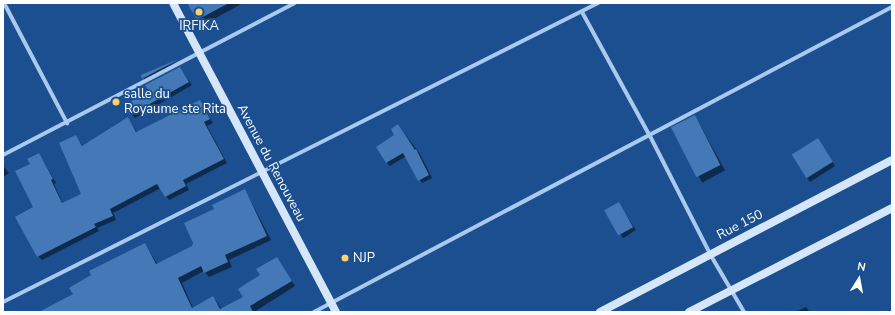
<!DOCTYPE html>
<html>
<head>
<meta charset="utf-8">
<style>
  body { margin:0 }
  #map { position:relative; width:895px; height:315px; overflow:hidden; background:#1b4f8f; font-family:"Nunito Sans",sans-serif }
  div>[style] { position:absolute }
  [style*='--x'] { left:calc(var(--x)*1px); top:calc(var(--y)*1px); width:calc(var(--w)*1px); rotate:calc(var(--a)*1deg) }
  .shadow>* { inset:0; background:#0007; transform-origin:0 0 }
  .building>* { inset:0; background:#4478b7; transform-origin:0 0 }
  .minor>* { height:4px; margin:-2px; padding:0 2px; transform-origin:2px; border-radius:2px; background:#a9c9ee }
  .secondary>* { height:8px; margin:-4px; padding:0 4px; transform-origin:4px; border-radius:4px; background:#d6e6fa }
  .dots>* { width:11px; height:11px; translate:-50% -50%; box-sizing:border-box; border:2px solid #1b4f8f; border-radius:50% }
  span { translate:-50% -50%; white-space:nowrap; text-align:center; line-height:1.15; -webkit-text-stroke:3.5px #1b4f8f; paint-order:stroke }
  .poi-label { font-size:13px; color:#fff }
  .left { translate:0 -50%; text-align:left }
  .street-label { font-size:13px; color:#fff }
  .frame { position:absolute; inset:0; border:4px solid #fff; pointer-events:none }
  .north { position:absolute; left:839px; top:259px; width:40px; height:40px; -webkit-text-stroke:3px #1b4f8f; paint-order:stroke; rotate:11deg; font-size:11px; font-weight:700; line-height:16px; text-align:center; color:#fff }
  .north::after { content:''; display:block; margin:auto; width:14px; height:18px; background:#fff; clip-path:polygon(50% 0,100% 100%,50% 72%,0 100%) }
</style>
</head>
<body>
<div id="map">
  <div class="shadow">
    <i style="clip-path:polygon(189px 3px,243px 3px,203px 25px)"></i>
    <i style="clip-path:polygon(177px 62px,179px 64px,146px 81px,142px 76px)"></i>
    <i style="clip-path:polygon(180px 68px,192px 85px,135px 118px,131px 114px,150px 91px)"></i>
    <i style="clip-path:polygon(199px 101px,213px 123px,207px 126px,227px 163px,186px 184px,189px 190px,169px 200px,161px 188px,113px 213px,116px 220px,97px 228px,99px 231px,42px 260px,38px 256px,16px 218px,34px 208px,31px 164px,39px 154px,56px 183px,54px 184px,63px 204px,83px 194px,76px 136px,83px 146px,128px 118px,137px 132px)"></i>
    <i style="left:695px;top:116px;width:62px;height:26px;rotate:61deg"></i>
    <i style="clip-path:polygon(398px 125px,420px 154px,432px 178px,422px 183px,406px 156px,390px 166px,387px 163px,377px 147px,396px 136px)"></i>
    <i style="clip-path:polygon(817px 139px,835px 166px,810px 182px,807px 178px)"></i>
    <i style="clip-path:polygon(3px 165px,9px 173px,3px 177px)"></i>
    <i style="clip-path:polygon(245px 190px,271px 240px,229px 260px,232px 267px,209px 277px,204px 271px,182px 283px,193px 308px,213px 297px,222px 309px,244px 297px,277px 258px,295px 286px,254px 312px,42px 312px,74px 295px,145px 244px,158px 265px,193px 247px,215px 210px)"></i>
    <i style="left:619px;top:204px;width:31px;height:15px;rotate:57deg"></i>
    <i style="clip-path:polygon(806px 307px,810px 312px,795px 312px)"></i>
  </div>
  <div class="building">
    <i style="clip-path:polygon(187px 3px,229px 3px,197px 20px)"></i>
    <i style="clip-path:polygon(176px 60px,177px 60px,142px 79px,141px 75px)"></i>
    <i style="clip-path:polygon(180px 67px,189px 82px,130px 115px,125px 105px,149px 91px,145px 85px)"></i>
    <i style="clip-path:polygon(200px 100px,210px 119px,204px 122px,224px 159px,183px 180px,186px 186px,165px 197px,157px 184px,110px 209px,113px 216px,94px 224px,96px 227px,37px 257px,15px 217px,33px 207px,15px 171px,30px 164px,27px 159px,39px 153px,53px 179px,51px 180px,62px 203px,81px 194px,59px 143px,76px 135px,82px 146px,128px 117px,136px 132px)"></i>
    <i style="left:695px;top:115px;width:56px;height:27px;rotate:63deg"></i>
    <i style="clip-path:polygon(398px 124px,415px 150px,416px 149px,429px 175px,418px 181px,403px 153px,386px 163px,376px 147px,394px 135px,391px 129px)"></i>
    <i style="left:818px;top:138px;width:28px;height:31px;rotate:58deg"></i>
    <i style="clip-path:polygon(245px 189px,267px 236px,225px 255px,228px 262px,204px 273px,201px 266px,178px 278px,192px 308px,213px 296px,220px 309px,243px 297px,238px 289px,260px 275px,256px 269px,277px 257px,292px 281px,250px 306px,253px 312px,39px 312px,73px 294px,69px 288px,91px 275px,89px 271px,145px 243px,156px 264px,192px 246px,193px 243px,184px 223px,214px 209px,212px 205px)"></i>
    <i style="left:619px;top:202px;width:29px;height:17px;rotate:61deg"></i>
  </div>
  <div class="minor">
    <i style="--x:4;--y:3;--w:136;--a:62.3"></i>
    <i style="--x:582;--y:12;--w:141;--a:61.3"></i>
    <i style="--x:650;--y:136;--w:132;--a:63"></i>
    <i style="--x:710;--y:254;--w:67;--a:59.6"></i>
    <i style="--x:3;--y:155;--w:329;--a:-27.5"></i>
    <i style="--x:3;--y:302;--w:666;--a:-26.68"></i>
    <i style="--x:314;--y:312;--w:654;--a:-27.82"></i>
  </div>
  <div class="secondary">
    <i style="--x:173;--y:3;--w:349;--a:62.2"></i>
    <i style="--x:600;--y:312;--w:329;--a:-27.5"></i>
    <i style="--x:689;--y:312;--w:228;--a:-27.1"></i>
  </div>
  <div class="dots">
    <i style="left:199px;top:12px;background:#ffd166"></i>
    <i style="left:116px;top:102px;background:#ffd166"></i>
    <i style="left:345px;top:258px;background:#ffd166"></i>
  </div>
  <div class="poi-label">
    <span style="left:199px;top:26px">IRFIKA</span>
    <span class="left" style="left:124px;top:102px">salle du<br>Royaume ste Rita</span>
    <span class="left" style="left:353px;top:258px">NJP</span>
  </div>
  <div class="street-label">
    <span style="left:271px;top:163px;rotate:62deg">Avenue du Renouveau</span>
    <span style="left:740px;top:225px;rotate:-27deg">Rue 150</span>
  </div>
  <div class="frame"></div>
  <div class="north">N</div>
</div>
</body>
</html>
